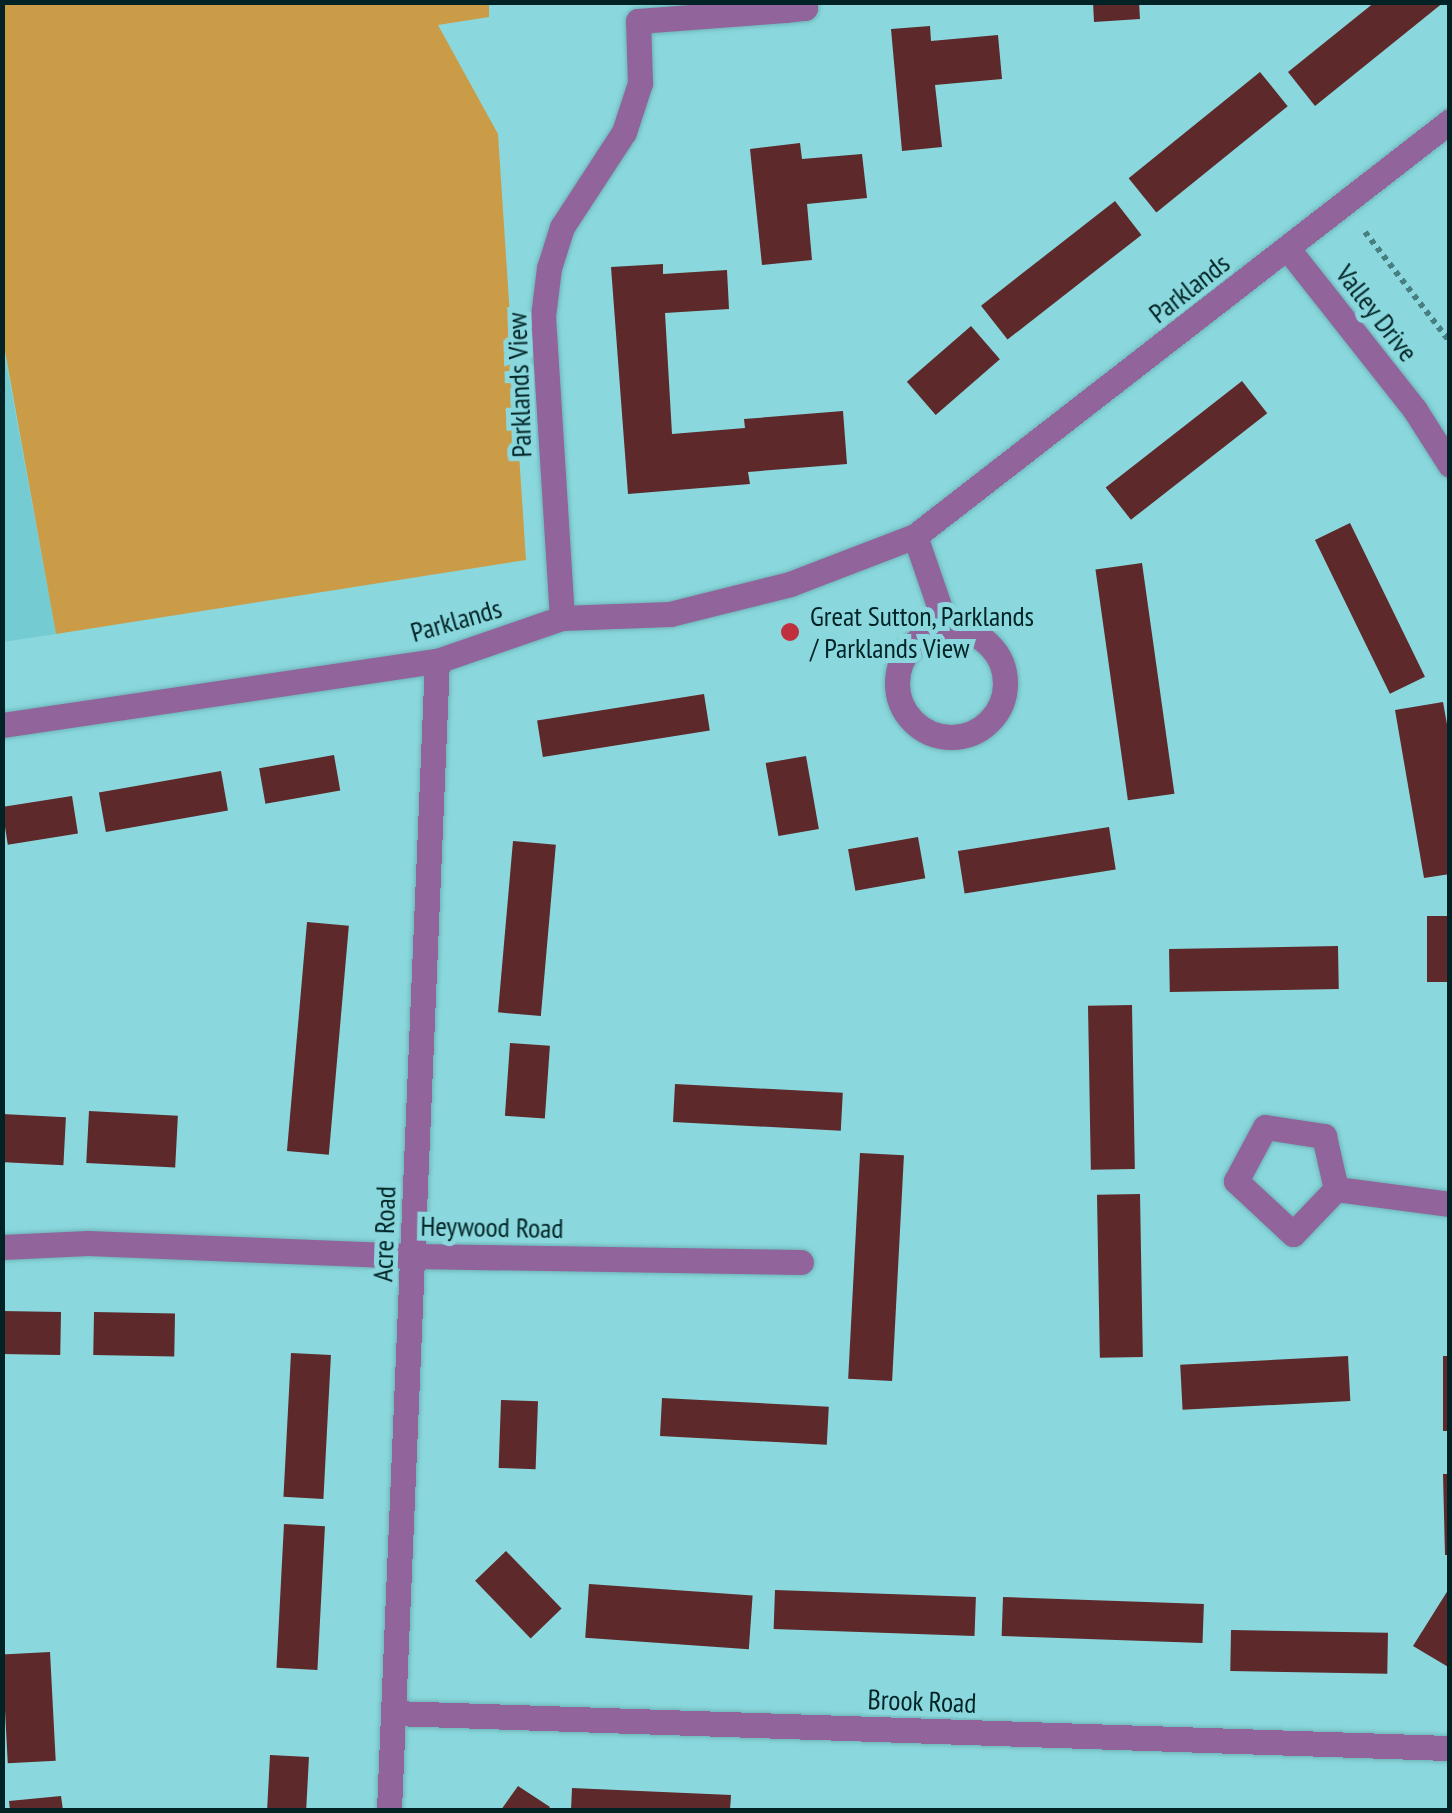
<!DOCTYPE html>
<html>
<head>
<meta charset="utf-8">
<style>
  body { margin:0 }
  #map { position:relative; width:1452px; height:1813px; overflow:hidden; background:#8ad8dd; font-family:"PT Sans Narrow",sans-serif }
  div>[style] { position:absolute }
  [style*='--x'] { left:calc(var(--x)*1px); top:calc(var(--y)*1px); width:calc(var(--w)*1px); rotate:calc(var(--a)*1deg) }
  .built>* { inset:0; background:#74ccd2 }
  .green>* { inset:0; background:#ca9c48 }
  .building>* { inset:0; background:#5d292a; transform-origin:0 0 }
  .path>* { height:6px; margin-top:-3px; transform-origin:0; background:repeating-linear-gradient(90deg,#467e82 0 5px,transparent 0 10px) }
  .roads { filter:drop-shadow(0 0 2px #6fb4b8) drop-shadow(0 0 2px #6fb4b8) }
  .minor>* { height:25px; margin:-12.5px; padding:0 12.5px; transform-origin:12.5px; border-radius:12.5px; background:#91649b }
  .minor>.ring { margin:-12.5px; padding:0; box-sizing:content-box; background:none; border:25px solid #91649b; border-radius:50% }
  .dots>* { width:28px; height:28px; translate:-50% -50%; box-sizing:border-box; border:5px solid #8ad8dd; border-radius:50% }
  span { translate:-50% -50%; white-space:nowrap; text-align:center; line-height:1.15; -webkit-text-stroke:10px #8ad8dd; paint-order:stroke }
  .street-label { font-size:28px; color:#012325 }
  .poi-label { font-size:28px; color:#012325 }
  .left { translate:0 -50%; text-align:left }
  .frame { position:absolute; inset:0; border:5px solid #012325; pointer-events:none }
</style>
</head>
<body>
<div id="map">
  <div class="built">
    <i style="clip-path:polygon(2px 340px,56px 634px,3px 642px,2px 642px)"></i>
  </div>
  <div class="green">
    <i style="clip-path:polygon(2px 3px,489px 3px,489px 17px,438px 25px,498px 134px,526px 560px,56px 634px,3px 340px)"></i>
  </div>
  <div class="building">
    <i style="clip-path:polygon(1093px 2px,1139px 2px,1140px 19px,1094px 22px)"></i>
    <i style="clip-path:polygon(1375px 2px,1444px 2px,1315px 106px,1288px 72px)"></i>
    <i style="clip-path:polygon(930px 26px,931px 41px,998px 35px,1002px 79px,935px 85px,942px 147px,902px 151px,891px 29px)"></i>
    <i style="left:1260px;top:72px;width:44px;height:169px;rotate:51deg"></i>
    <i style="clip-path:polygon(800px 143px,802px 159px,862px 154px,867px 198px,807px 204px,812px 260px,762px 265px,750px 149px)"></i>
    <i style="left:1115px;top:201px;width:43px;height:170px;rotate:52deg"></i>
    <i style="clip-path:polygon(663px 264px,663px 274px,727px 270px,729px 309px,665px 313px,672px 434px,745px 428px,744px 419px,843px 411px,847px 464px,748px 472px,750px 484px,628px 494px,611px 267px)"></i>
    <i style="left:971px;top:326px;width:44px;height:85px;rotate:49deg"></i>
    <i style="left:1242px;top:381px;width:41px;height:173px;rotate:52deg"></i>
    <i style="left:1350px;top:523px;width:171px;height:39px;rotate:64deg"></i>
    <i style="left:1142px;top:563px;width:233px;height:47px;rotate:82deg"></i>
    <i style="left:704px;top:694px;width:37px;height:169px;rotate:81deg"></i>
    <i style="clip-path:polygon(1443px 702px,1450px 741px,1450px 874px,1424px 878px,1395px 710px)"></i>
    <i style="left:334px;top:755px;width:36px;height:76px;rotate:80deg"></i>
    <i style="left:806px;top:756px;width:74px;height:41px;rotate:80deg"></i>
    <i style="left:221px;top:771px;width:40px;height:124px;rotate:80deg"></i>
    <i style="left:72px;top:796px;width:38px;height:71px;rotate:81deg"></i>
    <i style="left:1109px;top:827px;width:43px;height:153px;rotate:81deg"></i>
    <i style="left:918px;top:837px;width:42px;height:71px;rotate:80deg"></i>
    <i style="left:513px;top:841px;width:43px;height:172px;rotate:5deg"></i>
    <i style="left:1450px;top:916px;width:66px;height:23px;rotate:90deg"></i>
    <i style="left:307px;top:922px;width:42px;height:230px;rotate:5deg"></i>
    <i style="left:1338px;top:946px;width:43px;height:169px;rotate:89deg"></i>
    <i style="left:1132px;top:1005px;width:164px;height:44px;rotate:89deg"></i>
    <i style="left:510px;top:1043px;width:40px;height:73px;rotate:4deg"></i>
    <i style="left:675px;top:1084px;width:168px;height:38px;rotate:3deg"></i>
    <i style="left:89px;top:1111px;width:89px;height:52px;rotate:3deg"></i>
    <i style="left:2px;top:1114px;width:64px;height:48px;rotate:3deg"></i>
    <i style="left:860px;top:1153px;width:44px;height:226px;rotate:3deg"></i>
    <i style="left:1140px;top:1194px;width:163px;height:43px;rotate:89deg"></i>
    <i style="left:2px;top:1311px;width:59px;height:43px;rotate:1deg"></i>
    <i style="left:94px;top:1312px;width:81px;height:43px;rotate:1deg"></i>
    <i style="left:291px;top:1353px;width:40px;height:144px;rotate:3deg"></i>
    <i style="left:1348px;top:1356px;width:45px;height:168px;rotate:87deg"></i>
    <i style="left:1443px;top:1356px;width:7px;height:75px"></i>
    <i style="left:662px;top:1398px;width:167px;height:38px;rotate:3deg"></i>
    <i style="left:501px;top:1400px;width:37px;height:68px;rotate:2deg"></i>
    <i style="clip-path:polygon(1443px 1474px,1450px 1474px,1450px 1555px,1445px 1555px)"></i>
    <i style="left:284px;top:1524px;width:41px;height:144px;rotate:3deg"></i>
    <i style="left:506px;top:1551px;width:80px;height:43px;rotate:46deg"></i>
    <i style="left:589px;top:1584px;width:164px;height:54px;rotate:4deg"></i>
    <i style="clip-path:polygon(1450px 1587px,1450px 1668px,1413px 1646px)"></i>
    <i style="left:775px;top:1590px;width:201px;height:39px;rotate:2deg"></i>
    <i style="left:1003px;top:1597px;width:201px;height:39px;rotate:2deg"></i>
    <i style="left:1231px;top:1630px;width:157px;height:41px;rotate:1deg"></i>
    <i style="left:50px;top:1652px;width:109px;height:48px;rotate:87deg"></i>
    <i style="left:270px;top:1755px;width:39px;height:55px;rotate:3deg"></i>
    <i style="clip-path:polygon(518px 1786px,550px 1807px,548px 1810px,501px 1810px)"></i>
    <i style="clip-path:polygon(572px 1788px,731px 1795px,730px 1810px,571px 1810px)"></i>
    <i style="clip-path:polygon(61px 1796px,63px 1810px,10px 1810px,9px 1801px)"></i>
  </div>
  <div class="path">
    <i style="--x:1365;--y:232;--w:139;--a:52.3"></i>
  </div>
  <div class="roads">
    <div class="minor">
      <i style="--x:1288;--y:249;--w:205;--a:51.7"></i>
      <i style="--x:1415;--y:410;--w:65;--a:57.5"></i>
      <i style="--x:915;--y:536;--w:98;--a:71"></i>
      <i style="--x:562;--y:618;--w:303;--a:-93.6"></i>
      <i style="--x:543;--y:316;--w:48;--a:-82.9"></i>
      <i style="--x:549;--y:268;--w:43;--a:-72.4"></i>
      <i style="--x:562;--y:227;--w:113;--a:-56.9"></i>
      <i style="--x:624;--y:132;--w:52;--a:-71.9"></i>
      <i style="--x:640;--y:83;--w:62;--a:-91.8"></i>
      <i style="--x:638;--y:21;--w:147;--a:-4.3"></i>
      <i style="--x:785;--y:10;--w:20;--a:-6"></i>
      <i style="--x:805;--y:8;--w:6;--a:-90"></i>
      <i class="ring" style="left:897px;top:629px;width:83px;height:83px"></i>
      <i style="--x:2;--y:725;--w:440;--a:-8.4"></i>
      <i style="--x:437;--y:661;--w:132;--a:-19"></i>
      <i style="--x:562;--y:618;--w:108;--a:-2.1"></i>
      <i style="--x:670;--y:614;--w:124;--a:-14"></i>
      <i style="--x:790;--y:584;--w:134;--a:-21"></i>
      <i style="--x:915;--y:536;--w:677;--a:-37.8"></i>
      <i style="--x:1265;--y:1127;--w:60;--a:8.7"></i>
      <i style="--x:1324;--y:1136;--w:54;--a:77.2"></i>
      <i style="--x:1336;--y:1189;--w:62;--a:133.7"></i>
      <i style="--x:1293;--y:1234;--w:78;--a:-137.1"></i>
      <i style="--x:1236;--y:1181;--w:61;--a:-61.8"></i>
      <i style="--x:1336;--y:1189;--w:115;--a:7.5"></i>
      <i style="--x:2;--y:1247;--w:86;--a:-2.7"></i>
      <i style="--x:88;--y:1243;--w:325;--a:2.3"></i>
      <i style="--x:413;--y:1256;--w:388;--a:0.9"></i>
      <i style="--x:393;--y:1713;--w:1058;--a:1.9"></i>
      <i style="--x:389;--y:1810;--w:1150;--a:-87.61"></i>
    </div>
  </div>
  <div class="dots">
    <i style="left:790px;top:632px;background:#bf2f3e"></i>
  </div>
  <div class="street-label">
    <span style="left:1189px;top:288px;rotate:-38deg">Parklands</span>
    <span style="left:1377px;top:313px;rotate:52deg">Valley Drive</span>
    <span style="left:519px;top:385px;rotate:-92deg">Parklands View</span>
    <span style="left:456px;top:620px;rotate:-16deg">Parklands</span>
    <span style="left:492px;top:1227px;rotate:1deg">Heywood Road</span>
    <span style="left:384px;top:1234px;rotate:-88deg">Acre Road</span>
    <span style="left:922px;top:1701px;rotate:2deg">Brook Road</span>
  </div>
  <div class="poi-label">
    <span class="left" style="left:810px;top:632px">Great Sutton, Parklands<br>/ Parklands View</span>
  </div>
  <div class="frame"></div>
</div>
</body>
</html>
